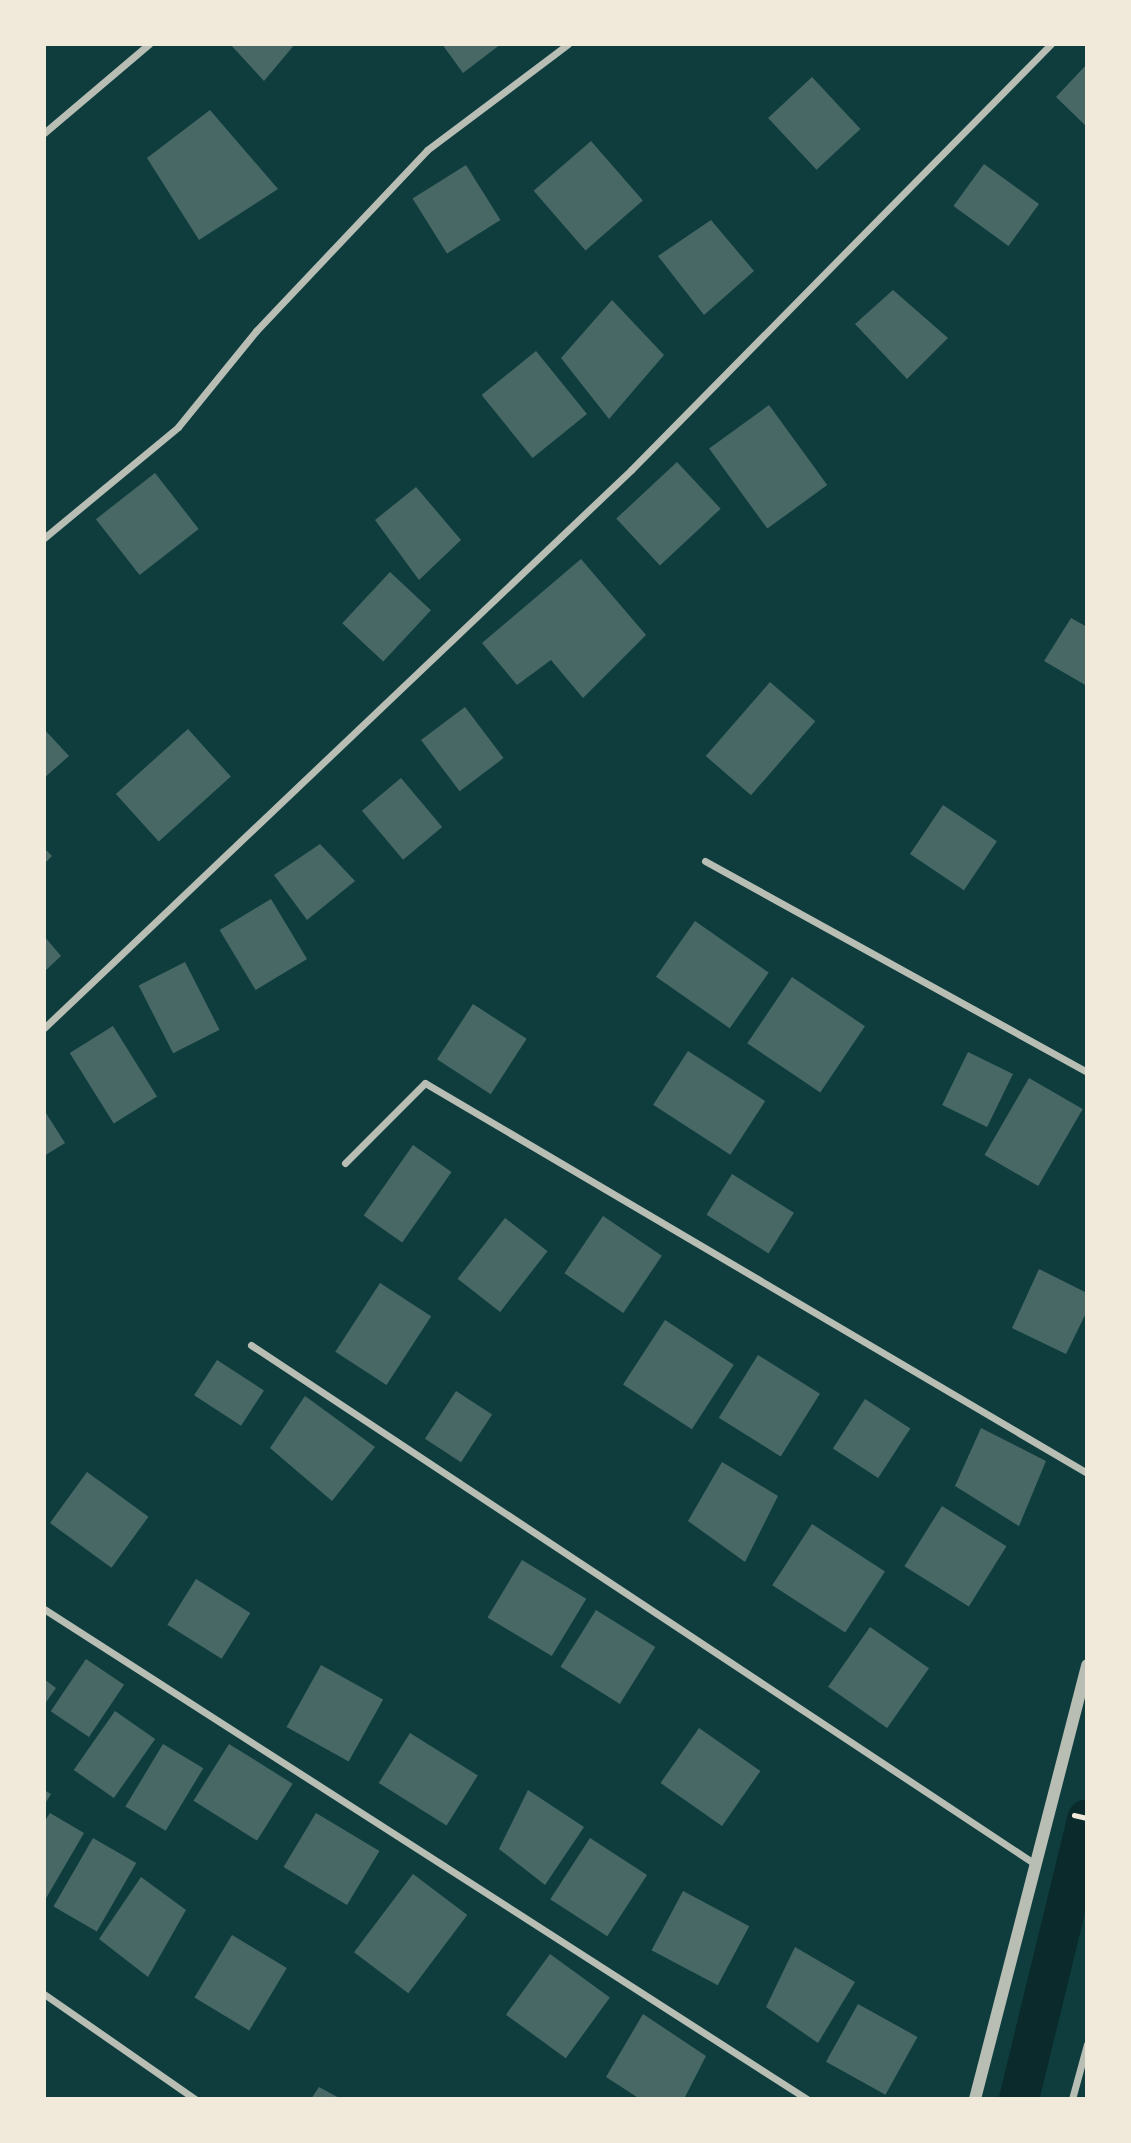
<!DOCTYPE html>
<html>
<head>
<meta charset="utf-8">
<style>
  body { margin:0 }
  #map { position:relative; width:1131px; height:2143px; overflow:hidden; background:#0f3d3e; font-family:"DejaVu Sans",sans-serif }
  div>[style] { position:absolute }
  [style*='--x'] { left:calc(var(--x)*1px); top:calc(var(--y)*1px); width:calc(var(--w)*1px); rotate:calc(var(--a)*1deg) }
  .canal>* { height:40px; margin:-20px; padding:0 20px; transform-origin:20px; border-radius:20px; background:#0a2a2b }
  .building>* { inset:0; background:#486865; transform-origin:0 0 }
  .path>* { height:4.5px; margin:-2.25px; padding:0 2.25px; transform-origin:2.25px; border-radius:2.25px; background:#f1e9da }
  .minor>* { height:7px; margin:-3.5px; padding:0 3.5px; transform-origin:3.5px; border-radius:3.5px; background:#b8beb3 }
  .tertiary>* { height:12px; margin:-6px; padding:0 6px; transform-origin:6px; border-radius:6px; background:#b8beb3 }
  span { translate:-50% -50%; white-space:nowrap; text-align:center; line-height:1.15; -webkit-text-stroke:7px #f1e9da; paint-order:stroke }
  .frame { position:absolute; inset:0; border:46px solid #f1e9da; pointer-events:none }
</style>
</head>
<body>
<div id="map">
  <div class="canal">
    <i style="--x:1019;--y:2099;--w:288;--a:-76.3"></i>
  </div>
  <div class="building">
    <i style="clip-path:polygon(230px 44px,295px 44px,264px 81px)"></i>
    <i style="clip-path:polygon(442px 44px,501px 44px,463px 73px)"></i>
    <i style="clip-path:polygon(1087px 64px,1087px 127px,1056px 97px)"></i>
    <i style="left:812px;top:77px;width:71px;height:60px;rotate:47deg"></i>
    <i style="clip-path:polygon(210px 110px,278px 189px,199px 240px,147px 158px)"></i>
    <i style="left:591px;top:141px;width:79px;height:76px;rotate:49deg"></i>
    <i style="left:984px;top:164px;width:68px;height:52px;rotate:36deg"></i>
    <i style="left:466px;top:165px;width:65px;height:63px;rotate:58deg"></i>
    <i style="clip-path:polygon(711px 220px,754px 271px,704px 315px,658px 256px)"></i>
    <i style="clip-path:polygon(893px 290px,948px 338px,907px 379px,855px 324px)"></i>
    <i style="clip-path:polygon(612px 300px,664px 355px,609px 419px,561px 358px)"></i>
    <i style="left:536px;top:351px;width:81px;height:70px;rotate:51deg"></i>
    <i style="left:769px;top:405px;width:99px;height:74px;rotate:54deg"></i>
    <i style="left:677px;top:462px;width:64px;height:83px;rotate:47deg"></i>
    <i style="left:155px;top:473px;width:71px;height:75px;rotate:52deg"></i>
    <i style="clip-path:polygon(416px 487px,461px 540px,419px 580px,375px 520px)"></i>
    <i style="clip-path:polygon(581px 559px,646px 635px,583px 698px,551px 660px,517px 685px,482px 643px)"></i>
    <i style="left:390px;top:572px;width:56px;height:70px;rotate:43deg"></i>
    <i style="clip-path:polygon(1071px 618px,1087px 627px,1087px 686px,1044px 661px)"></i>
    <i style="left:770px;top:682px;width:60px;height:98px;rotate:41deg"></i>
    <i style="left:465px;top:707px;width:64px;height:55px;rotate:53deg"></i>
    <i style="clip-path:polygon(44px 729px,69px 756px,44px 778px)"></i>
    <i style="left:188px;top:729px;width:64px;height:97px;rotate:48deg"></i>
    <i style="left:401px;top:778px;width:64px;height:51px;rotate:50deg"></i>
    <i style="left:943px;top:805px;width:65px;height:59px;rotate:34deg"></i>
    <i style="clip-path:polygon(320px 844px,355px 881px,307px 920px,274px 875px)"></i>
    <i style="clip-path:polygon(44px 848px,52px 856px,44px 864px)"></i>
    <i style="left:271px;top:899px;width:70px;height:60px;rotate:59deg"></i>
    <i style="left:695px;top:921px;width:90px;height:68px;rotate:35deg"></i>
    <i style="clip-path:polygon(44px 936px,61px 956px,44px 972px)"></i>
    <i style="left:185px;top:962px;width:76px;height:52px;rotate:63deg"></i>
    <i style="left:792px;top:977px;width:88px;height:80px;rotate:34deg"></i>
    <i style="left:473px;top:1004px;width:64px;height:66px;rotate:33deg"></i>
    <i style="left:113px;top:1026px;width:83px;height:51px;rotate:58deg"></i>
    <i style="left:688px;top:1051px;width:92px;height:64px;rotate:33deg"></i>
    <i style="left:968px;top:1052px;width:50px;height:59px;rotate:26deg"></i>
    <i style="left:1029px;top:1078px;width:62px;height:89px;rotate:30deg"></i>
    <i style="clip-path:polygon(44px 1110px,65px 1143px,44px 1156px)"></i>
    <i style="left:413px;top:1145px;width:47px;height:86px;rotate:35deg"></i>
    <i style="left:732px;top:1174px;width:73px;height:48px;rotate:32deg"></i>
    <i style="left:603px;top:1216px;width:71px;height:69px;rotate:34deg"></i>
    <i style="left:505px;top:1218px;width:54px;height:77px;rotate:38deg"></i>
    <i style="clip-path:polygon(1039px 1269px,1087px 1293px,1087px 1311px,1066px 1354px,1012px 1328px)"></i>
    <i style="left:380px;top:1283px;width:61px;height:82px;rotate:33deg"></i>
    <i style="left:665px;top:1320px;width:82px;height:77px;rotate:33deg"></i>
    <i style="left:758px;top:1355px;width:73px;height:74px;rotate:32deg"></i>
    <i style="left:217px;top:1360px;width:56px;height:42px;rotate:33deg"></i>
    <i style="left:456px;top:1391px;width:43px;height:57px;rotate:33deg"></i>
    <i style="clip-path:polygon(305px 1396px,375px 1447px,332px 1501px,270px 1448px)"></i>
    <i style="left:865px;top:1399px;width:54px;height:59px;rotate:33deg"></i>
    <i style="clip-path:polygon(981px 1428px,1046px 1461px,1019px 1526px,955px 1486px)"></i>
    <i style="clip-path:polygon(722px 1462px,778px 1496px,745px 1562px,688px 1521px)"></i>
    <i style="left:87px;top:1472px;width:76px;height:63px;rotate:36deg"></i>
    <i style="left:942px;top:1506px;width:76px;height:71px;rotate:32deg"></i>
    <i style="left:812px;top:1524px;width:87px;height:73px;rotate:33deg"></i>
    <i style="left:522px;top:1560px;width:75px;height:67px;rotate:31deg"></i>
    <i style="left:196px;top:1579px;width:64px;height:54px;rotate:32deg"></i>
    <i style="left:596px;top:1610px;width:70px;height:67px;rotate:32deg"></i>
    <i style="left:870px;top:1627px;width:72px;height:73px;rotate:35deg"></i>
    <i style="left:86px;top:1659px;width:46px;height:63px;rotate:34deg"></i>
    <i style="left:321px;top:1665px;width:71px;height:71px;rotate:29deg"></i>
    <i style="clip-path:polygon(44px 1679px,56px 1688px,44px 1705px)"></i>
    <i style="left:115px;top:1711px;width:49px;height:72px;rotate:35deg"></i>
    <i style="left:699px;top:1728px;width:75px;height:67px;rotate:35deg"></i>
    <i style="left:410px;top:1733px;width:80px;height:59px;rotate:32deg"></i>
    <i style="left:163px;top:1744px;width:47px;height:73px;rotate:31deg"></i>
    <i style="left:229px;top:1744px;width:75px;height:67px;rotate:32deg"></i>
    <i style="clip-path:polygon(44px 1790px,51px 1794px,44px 1805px)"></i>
    <i style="clip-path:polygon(528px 1790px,584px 1827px,545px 1885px,499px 1849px)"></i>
    <i style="clip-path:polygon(50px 1813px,84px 1833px,45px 1900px,44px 1822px)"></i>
    <i style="left:316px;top:1813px;width:74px;height:63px;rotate:31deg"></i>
    <i style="left:93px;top:1838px;width:50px;height:79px;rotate:30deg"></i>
    <i style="left:590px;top:1838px;width:68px;height:73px;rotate:33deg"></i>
    <i style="left:413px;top:1874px;width:68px;height:98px;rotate:37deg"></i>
    <i style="clip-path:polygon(141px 1877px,186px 1910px,148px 1977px,99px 1939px)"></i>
    <i style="left:683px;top:1891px;width:75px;height:67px;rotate:28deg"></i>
    <i style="left:232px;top:1935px;width:64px;height:73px;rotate:31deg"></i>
    <i style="clip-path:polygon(795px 1947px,855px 1982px,818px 2043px,766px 2007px)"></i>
    <i style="left:550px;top:1954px;width:74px;height:75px;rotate:36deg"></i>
    <i style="left:858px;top:2004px;width:68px;height:66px;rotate:29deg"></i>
    <i style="clip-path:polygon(643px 2014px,706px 2056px,684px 2099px,640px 2099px,606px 2077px)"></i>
    <i style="clip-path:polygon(319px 2087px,341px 2099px,311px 2099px)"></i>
  </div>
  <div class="path">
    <i style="--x:1074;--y:1815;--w:13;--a:13"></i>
  </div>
  <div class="minor">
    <i style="--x:44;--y:133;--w:138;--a:-40.3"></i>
    <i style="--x:44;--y:538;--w:174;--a:-39.6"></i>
    <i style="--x:178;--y:427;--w:124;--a:-50.9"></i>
    <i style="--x:256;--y:331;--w:249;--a:-46.6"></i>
    <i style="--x:427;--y:150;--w:176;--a:-36.9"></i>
    <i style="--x:705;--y:861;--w:436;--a:28.9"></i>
    <i style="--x:44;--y:1028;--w:810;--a:-43.55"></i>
    <i style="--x:631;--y:470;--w:598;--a:-45.41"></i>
    <i style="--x:345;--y:1163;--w:113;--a:-45"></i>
    <i style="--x:425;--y:1083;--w:768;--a:30.5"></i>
    <i style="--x:251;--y:1345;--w:940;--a:33.5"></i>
    <i style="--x:44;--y:1609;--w:907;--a:32.71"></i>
    <i style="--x:44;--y:1994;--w:184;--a:34.8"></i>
    <i style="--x:1072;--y:2099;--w:57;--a:-74.7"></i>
  </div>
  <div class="tertiary">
    <i style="--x:975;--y:2099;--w:448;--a:-75.5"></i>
  </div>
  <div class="frame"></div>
</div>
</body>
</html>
